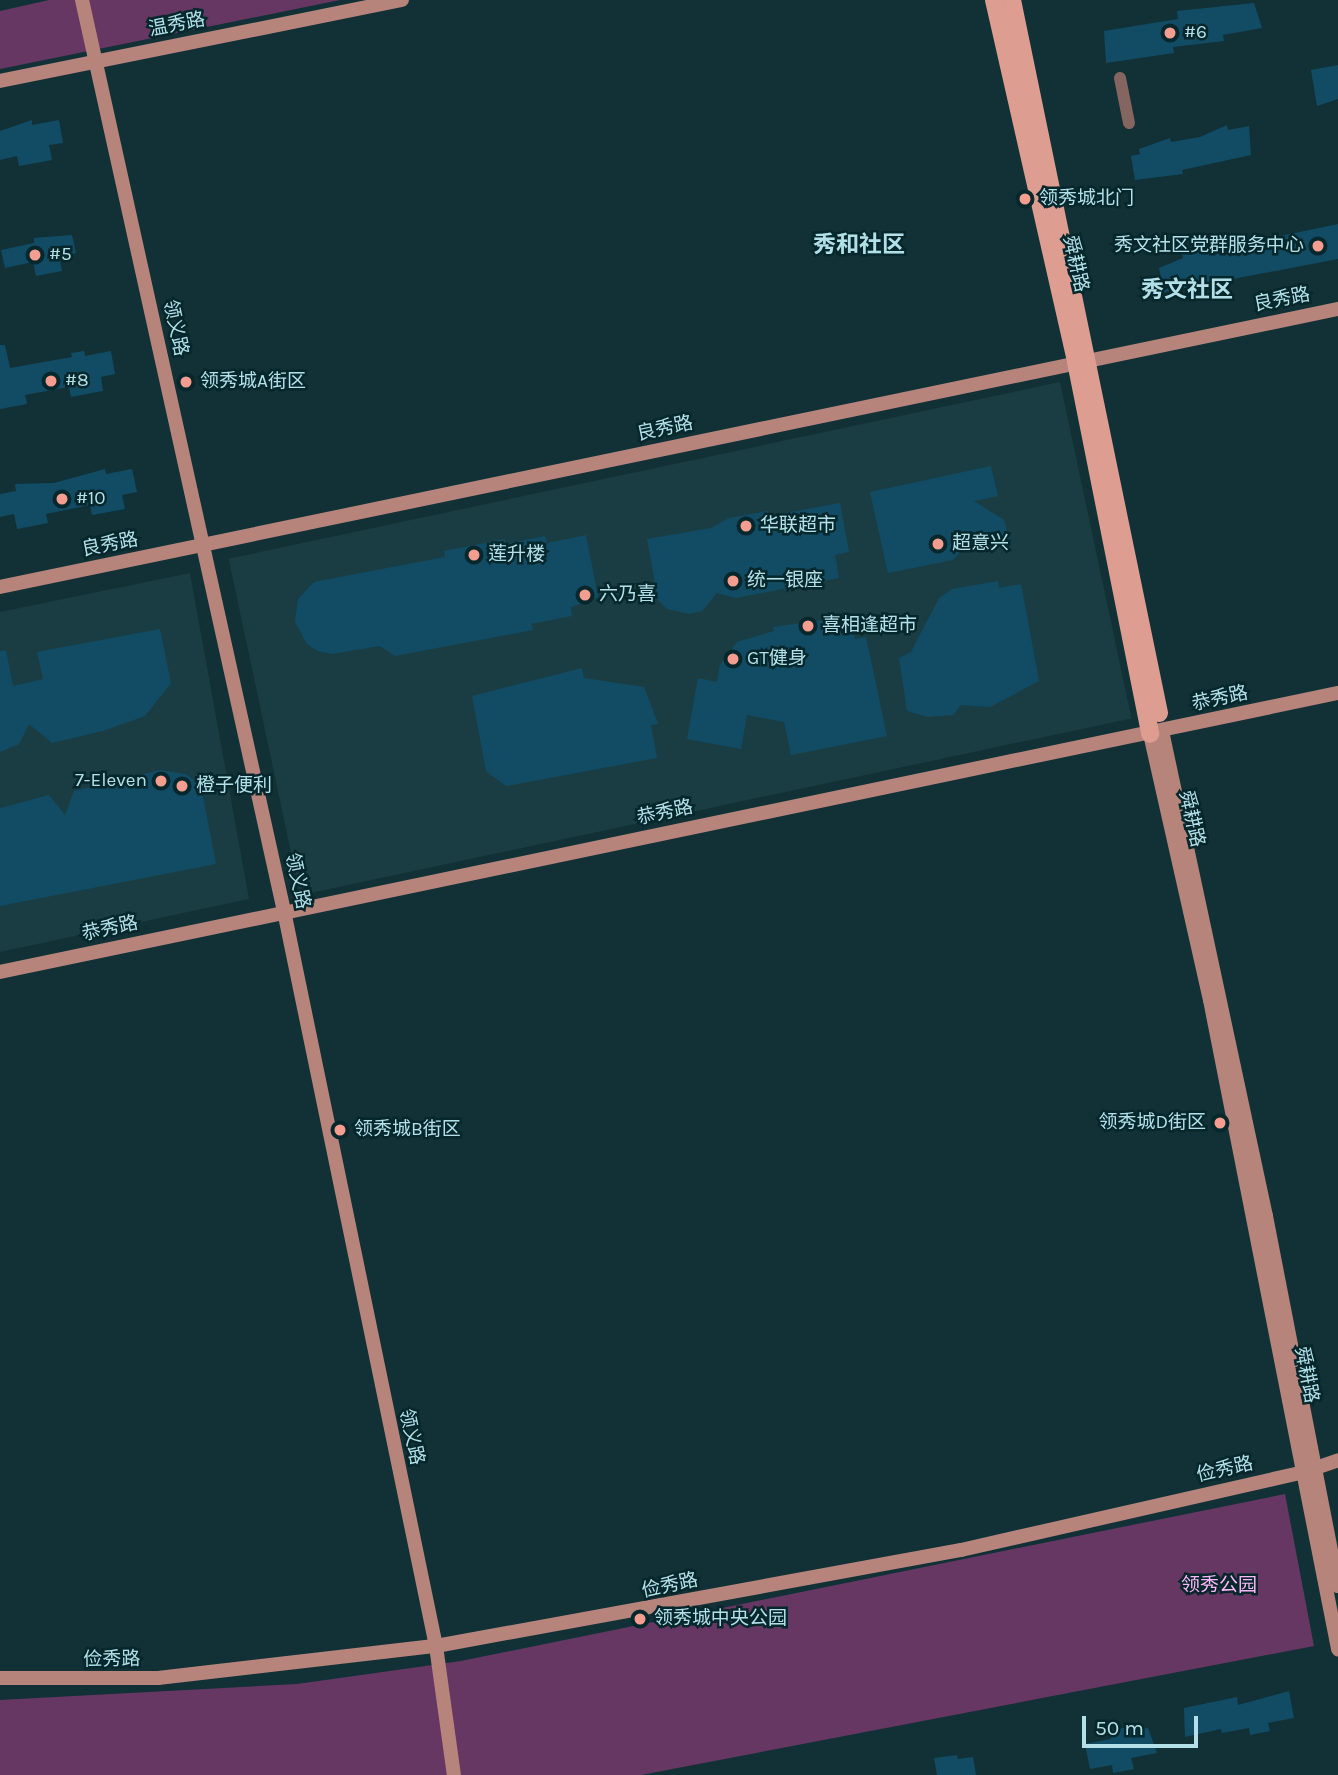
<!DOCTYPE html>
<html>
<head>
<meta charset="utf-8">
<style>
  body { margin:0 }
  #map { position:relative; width:1338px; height:1775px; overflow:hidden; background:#113136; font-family:Karla,"Noto Sans SC",sans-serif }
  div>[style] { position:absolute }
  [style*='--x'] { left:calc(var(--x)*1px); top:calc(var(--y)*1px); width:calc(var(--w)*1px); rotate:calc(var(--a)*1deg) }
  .built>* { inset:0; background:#193d43; transform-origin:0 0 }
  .green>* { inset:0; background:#673763 }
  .building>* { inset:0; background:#124c64 }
  .street>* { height:12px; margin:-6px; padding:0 6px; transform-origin:6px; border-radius:6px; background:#85655f }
  .secondary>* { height:14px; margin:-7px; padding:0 7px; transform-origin:7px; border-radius:7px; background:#b7847c }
  .primary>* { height:18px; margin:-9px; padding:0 9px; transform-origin:9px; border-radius:9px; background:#de9d91 }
  .dots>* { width:19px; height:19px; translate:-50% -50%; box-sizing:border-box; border:4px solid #06272c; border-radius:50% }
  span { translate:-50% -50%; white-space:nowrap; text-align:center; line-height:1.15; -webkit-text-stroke:5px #06272c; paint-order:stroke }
  .street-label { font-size:19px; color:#b3e0e8 }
  .poi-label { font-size:19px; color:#b3e0e8 }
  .left { translate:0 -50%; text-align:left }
  .right { translate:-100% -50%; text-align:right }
  .park-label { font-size:19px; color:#feb6f7 }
  .quarter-label { font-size:23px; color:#b3e0e8; font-weight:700 }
  .scale { position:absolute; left:1082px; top:1716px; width:116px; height:32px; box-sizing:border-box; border:4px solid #b3e0e8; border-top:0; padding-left:9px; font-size:21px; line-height:24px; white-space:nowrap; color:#b3e0e8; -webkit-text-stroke:5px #06272c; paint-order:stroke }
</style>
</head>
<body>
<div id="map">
  <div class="built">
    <i style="left:1060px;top:382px;width:344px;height:850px;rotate:78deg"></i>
    <i style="clip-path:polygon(190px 573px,249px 899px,0 952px,0 612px)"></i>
  </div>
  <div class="green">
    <i style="clip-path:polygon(49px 0,340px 0,0 69px,0 11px)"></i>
    <i style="clip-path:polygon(1285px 1494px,1314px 1646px,641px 1775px,0 1775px,0 1700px,297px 1684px,461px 1661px)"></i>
  </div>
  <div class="building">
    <i style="clip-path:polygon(1254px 3px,1262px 28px,1223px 35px,1224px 41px,1173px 47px,1174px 53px,1106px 63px,1104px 31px,1178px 19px,1177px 11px)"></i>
    <i style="clip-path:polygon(1338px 65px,1338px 99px,1317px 106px,1311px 70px)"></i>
    <i style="clip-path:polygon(32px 120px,32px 125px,59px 120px,63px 143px,49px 145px,52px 160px,19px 166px,17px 156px,0 160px,0 131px)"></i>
    <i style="clip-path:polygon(1227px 125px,1228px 130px,1249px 126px,1251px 155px,1182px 170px,1183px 174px,1135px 180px,1131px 156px,1140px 154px,1139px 149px,1170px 138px,1171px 142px,1200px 137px)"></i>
    <i style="clip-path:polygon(1338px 224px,1338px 259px,1164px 292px,1159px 268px,1183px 258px,1182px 254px,1199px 250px,1199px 254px,1244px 245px,1243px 239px,1256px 236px,1257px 241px)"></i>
    <i style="clip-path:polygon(72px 235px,76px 253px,59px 256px,62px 271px,36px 276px,33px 262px,5px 268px,1px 250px,34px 243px,34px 238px)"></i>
    <i style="clip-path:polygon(0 345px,5px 345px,10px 368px,72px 357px,71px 353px,84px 351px,85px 356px,111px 351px,115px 374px,101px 377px,103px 391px,71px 397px,69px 387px,25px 395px,27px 404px,0 409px)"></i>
    <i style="clip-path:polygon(991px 466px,998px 496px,974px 501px,1004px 520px,1011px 544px,973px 552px,964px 547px,953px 560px,888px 573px,870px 492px)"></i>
    <i style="clip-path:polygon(105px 469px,106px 474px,132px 469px,137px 492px,122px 495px,125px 509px,92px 515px,90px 505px,46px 514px,48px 523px,17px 529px,14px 514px,0 517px,0 494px,16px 491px,15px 484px,54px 483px)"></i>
    <i style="clip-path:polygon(840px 503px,849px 552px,835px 555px,839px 578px,736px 598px,717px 593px,702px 611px,690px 614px,667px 609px,658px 600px,647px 539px,711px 528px,729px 518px,768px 511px,769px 516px)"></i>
    <i style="clip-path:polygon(586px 535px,598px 597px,571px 607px,572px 616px,531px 624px,533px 630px,395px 656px,380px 646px,332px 654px,318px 651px,307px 644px,295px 622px,298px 599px,314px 582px,445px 557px,444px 551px,505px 539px,505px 544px,545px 536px,547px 543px)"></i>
    <i style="clip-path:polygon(998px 581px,999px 588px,1021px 584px,1039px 681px,990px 707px,961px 705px,953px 715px,928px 717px,907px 711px,899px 658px,911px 652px,939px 598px,952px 589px)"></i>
    <i style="clip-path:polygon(851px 616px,855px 639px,866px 637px,887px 736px,791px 755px,784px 722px,747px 715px,741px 749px,687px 739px,698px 678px,717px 682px,720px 665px,737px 642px,774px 631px,773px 627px)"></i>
    <i style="clip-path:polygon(160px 629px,171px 683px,145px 716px,103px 731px,52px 743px,29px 724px,19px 744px,0 752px,0 651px,6px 650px,13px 686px,43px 679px,37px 652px)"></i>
    <i style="clip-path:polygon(582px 668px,584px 678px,644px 687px,658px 724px,651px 725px,657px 758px,506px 786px,486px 771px,472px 696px)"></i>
    <i style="clip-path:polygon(160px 770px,186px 774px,201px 786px,216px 864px,0 906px,0 808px,49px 795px,65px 815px,74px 791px)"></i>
    <i style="clip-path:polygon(1289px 1691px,1294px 1718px,1268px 1723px,1270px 1731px,1250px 1735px,1249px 1728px,1222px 1733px,1221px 1729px,1185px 1737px,1184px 1708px,1237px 1697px,1238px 1705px)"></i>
    <i style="clip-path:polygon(1132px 1726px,1133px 1730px,1148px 1728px,1157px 1753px,1131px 1758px,1134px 1769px,1113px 1773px,1112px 1765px,1090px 1769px,1085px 1744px,1111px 1739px,1109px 1731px)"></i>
    <i style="clip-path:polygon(957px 1755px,958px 1759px,973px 1757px,976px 1775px,937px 1775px,934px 1758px)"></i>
  </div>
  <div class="street">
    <i style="--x:1120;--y:78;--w:46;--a:78.7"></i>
  </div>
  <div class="secondary">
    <i style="--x:82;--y:0;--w:933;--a:77.5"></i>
    <i style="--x:284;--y:911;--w:751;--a:78.32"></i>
    <i style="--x:436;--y:1646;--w:130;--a:82.1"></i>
    <i style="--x:0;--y:81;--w:410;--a:-11.4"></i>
    <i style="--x:0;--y:587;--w:1367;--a:-11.74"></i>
    <i style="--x:1162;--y:731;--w:496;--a:77.9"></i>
    <i style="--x:1266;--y:1216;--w:377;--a:79"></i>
    <i style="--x:1150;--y:734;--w:273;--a:77.3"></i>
    <i style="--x:1210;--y:1000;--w:662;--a:78.84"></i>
    <i style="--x:0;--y:972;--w:1367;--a:-11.78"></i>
    <i style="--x:0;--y:1678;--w:158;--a:0"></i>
    <i style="--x:158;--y:1678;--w:280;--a:-6.6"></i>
    <i style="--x:436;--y:1646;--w:534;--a:-10.36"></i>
    <i style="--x:961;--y:1550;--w:352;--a:-12.8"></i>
    <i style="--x:1304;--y:1472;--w:36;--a:-19"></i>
  </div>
  <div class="primary">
    <i style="--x:994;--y:0;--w:371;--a:77.2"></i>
    <i style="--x:1076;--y:362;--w:379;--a:78.7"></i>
    <i style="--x:1012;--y:0;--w:728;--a:78.35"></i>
  </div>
  <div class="dots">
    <i style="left:1170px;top:33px;background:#f59d8e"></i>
    <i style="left:1025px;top:199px;background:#f59d8e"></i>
    <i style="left:1318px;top:246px;background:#f59d8e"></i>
    <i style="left:35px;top:255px;background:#f59d8e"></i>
    <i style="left:51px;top:381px;background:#f59d8e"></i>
    <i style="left:186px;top:382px;background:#f59d8e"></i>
    <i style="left:62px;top:499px;background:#f59d8e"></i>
    <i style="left:746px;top:526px;background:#f59d8e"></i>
    <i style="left:938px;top:544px;background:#f59d8e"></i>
    <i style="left:474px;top:555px;background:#f59d8e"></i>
    <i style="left:733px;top:581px;background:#f59d8e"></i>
    <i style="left:585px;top:595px;background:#f59d8e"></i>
    <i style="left:808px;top:626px;background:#f59d8e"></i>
    <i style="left:733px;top:659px;background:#f59d8e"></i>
    <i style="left:161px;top:781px;background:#f59d8e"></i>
    <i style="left:182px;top:786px;background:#f59d8e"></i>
    <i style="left:1220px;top:1123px;background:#f59d8e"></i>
    <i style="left:340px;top:1130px;background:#f59d8e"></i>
    <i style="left:640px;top:1619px;background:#f59d8e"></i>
  </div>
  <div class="street-label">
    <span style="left:177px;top:25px;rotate:-11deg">温秀路</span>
    <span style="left:1075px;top:264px;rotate:77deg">舜耕路</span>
    <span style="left:1282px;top:300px;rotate:-11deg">良秀路</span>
    <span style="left:175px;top:328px;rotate:78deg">领义路</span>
    <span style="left:665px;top:429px;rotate:-12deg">良秀路</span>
    <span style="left:110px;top:545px;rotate:-11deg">良秀路</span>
    <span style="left:1220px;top:699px;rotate:-12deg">恭秀路</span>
    <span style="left:665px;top:813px;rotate:-12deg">恭秀路</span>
    <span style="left:1191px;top:819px;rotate:77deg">舜耕路</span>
    <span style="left:297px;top:881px;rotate:78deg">领义路</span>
    <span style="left:110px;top:929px;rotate:-12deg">恭秀路</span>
    <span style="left:1306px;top:1375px;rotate:79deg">舜耕路</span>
    <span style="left:411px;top:1437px;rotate:78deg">领义路</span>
    <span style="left:1225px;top:1470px;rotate:-13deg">俭秀路</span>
    <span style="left:670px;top:1586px;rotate:-12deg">俭秀路</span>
    <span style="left:112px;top:1660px;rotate:-1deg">俭秀路</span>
  </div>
  <div class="poi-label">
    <span class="left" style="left:1184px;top:33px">#6</span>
    <span class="left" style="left:1039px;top:199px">领秀城北门</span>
    <span class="right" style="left:1304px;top:246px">秀文社区党群服务中心</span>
    <span class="left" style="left:49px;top:255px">#5</span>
    <span class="left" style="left:65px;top:381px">#8</span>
    <span class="left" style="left:200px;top:382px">领秀城A街区</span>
    <span class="left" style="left:76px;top:499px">#10</span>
    <span class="left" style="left:760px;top:526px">华联超市</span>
    <span class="left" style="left:952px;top:544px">超意兴</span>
    <span class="left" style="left:488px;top:555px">莲升楼</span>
    <span class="left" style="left:747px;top:581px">统一银座</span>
    <span class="left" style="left:599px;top:595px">六乃喜</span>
    <span class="left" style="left:822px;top:626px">喜相逢超市</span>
    <span class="left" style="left:747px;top:659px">GT健身</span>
    <span class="right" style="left:147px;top:781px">7-Eleven</span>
    <span class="left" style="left:196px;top:786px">橙子便利</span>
    <span class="right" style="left:1206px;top:1123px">领秀城D街区</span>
    <span class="left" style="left:354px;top:1130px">领秀城B街区</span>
    <span class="left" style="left:654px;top:1619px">领秀城中央公园</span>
  </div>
  <div class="park-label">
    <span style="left:1219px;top:1586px">领秀公园</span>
  </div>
  <div class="quarter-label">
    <span style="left:859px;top:245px">秀和社区</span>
    <span style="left:1187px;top:290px">秀文社区</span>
  </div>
  <div class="scale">50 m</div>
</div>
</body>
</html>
